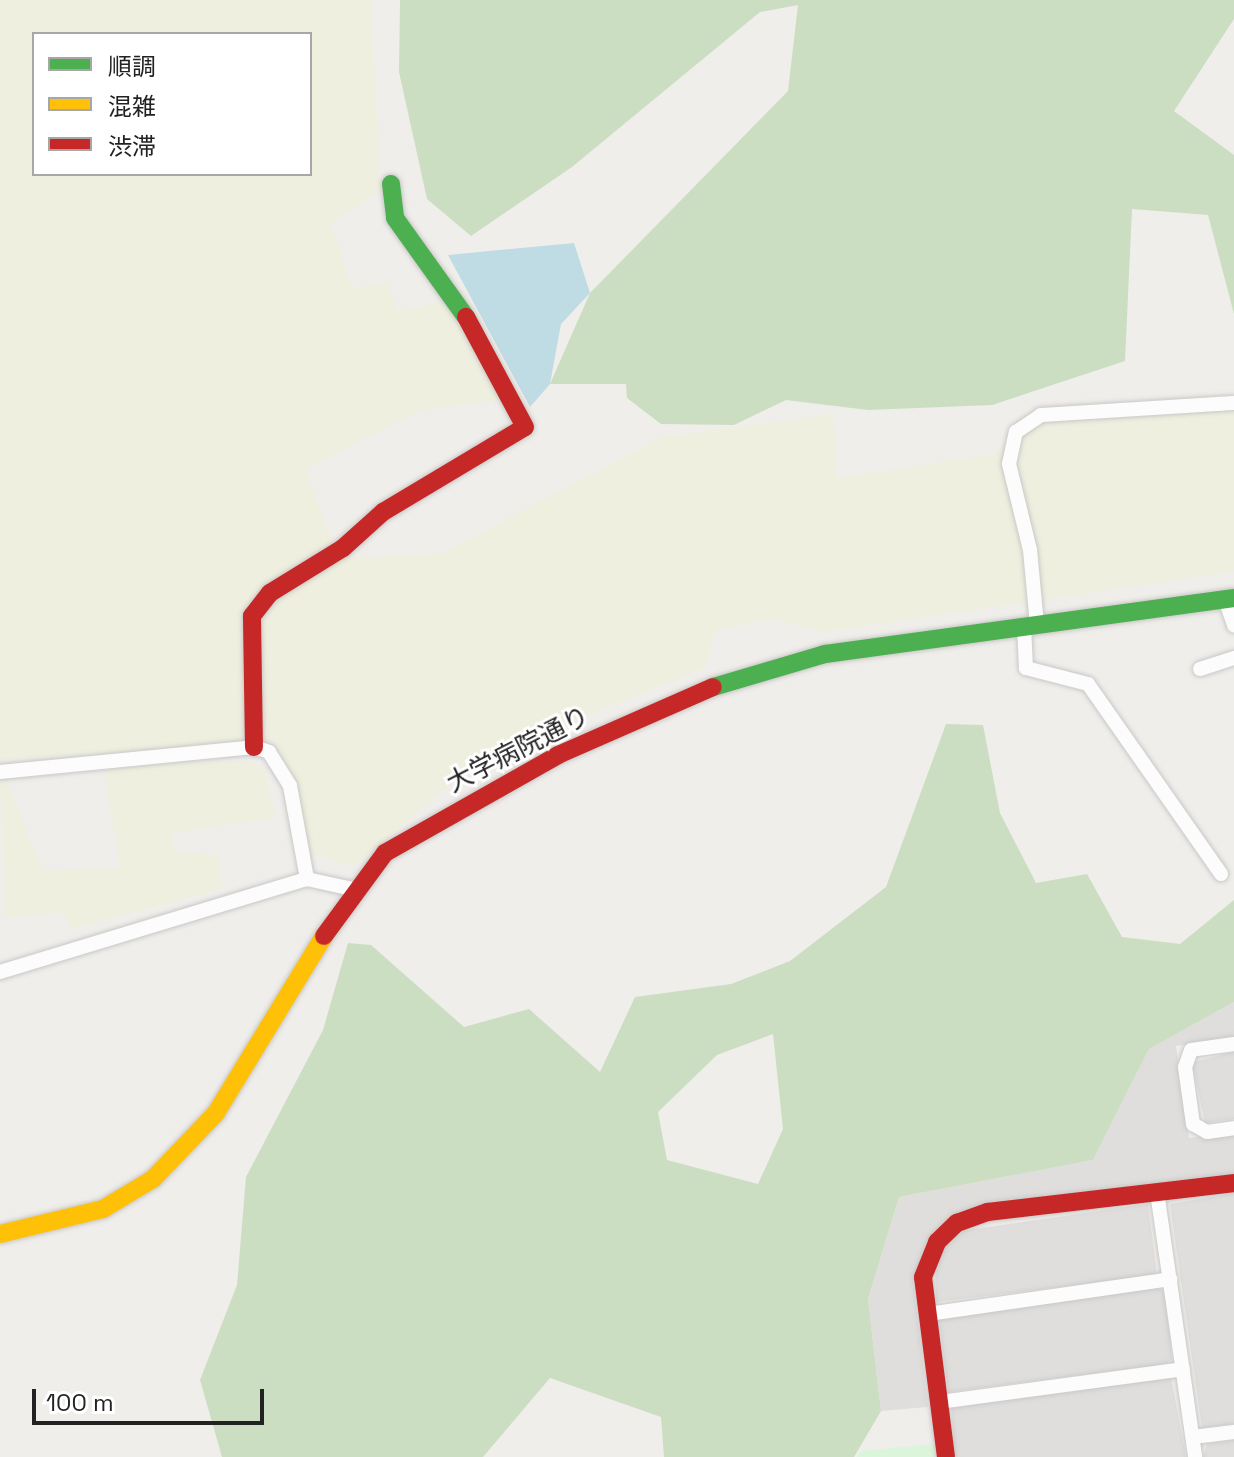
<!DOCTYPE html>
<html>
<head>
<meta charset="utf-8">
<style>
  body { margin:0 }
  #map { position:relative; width:1234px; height:1457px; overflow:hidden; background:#f0eeeb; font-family:"Space Grotesk","Noto Sans JP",sans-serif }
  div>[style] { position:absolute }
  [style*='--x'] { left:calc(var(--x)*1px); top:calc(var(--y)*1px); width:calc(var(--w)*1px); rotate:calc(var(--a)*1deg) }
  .residential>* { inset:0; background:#dfdedc }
  .farmland>* { inset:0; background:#efefdf }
  .forest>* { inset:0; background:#cbdec1 }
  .park>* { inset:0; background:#daf5da }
  .water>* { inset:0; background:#bfdbe3 }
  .roads { filter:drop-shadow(0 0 2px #c9c8c7) drop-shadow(0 0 2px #c9c8c7) }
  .street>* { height:14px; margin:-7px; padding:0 7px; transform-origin:7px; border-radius:7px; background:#fdfcfc }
  .fast>* { height:18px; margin:-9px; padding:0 9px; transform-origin:9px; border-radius:9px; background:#4caf50 }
  .slow>* { height:18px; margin:-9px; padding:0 9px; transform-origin:9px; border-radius:9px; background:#ffc107 }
  .jam>* { height:18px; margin:-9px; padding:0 9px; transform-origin:9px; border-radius:9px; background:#c62828 }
  span { translate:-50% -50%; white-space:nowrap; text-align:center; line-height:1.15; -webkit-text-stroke:6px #fff; paint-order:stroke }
  .street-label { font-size:26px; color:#222 }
  .legend { position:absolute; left:32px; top:32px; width:280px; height:144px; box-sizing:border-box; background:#fff; border:2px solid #a7a7a7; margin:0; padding:10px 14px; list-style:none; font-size:24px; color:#222 }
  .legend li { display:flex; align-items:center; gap:16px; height:40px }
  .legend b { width:40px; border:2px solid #a7a7a7 }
  .scale { position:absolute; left:32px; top:1389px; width:232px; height:36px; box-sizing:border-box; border:4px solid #222; border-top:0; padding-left:10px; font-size:24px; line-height:28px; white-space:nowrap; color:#222; -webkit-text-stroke:6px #fff; paint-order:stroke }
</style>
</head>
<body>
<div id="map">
  <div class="residential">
    <i style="clip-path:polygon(1234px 1002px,1234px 1038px,1176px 1046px,1189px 1138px,1234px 1133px,1234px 1174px,983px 1208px,927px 1242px,913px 1281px,928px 1407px,881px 1411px,868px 1299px,899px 1197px,1093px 1160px,1149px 1049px)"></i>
    <i style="clip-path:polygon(1234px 1052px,1234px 1119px,1205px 1123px,1192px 1062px)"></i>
    <i style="clip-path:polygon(1234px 1193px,1234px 1424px,1202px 1428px,1170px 1204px)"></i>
    <i style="clip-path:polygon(1148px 1204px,1157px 1275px,936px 1302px,935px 1258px,960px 1231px)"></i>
    <i style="clip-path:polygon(1158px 1288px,1165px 1292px,1172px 1359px,1167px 1364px,948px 1392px,939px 1317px)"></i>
    <i style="clip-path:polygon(1171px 1377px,1186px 1457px,953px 1457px,952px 1408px)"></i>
    <i style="clip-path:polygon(1234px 1440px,1234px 1457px,1203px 1457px,1207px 1444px)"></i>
  </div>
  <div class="farmland">
    <i style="clip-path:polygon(evenodd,0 0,371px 0,381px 190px,331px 223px,352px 288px,388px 283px,398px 312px,453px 298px,503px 399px,418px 411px,306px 469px,338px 559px,443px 553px,662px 437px,833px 414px,837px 478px,998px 453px,1023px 414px,1234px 401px,1234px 572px,823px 632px,771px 619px,715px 630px,706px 667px,481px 758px,353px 867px,308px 852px,276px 741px,0 760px,0 0,34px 34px,310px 34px,310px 174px,34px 174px,34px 34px)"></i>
    <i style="clip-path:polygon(251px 761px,265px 770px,276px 818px,170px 833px,176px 851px,220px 856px,221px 889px,72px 929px,63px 912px,5px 918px,0 781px,6px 780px,43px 871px,120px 867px,103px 765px)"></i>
  </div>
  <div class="forest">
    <i style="clip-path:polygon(400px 0,1234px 0,1234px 19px,1174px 111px,1234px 155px,1234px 314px,1208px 215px,1132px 209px,1125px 361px,992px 405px,868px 410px,786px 400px,734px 425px,661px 424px,627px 398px,626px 384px,550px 384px,590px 293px,788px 91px,798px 5px,760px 12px,572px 167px,471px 236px,427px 199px,399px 72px)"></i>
    <i style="clip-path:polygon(evenodd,946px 724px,983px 725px,1000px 813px,1036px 883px,1087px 874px,1122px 937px,1180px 944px,1234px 900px,1234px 1002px,1149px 1049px,1093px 1160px,899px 1197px,868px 1299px,881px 1411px,854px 1457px,664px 1457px,661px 1417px,550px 1378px,483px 1457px,222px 1457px,200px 1380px,237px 1285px,246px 1177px,323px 1030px,348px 943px,371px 945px,464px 1027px,529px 1009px,600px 1072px,635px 997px,731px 984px,790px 961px,886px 887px,946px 724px,773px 1034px,783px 1129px,758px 1184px,667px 1160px,658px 1112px,717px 1055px,773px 1034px)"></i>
  </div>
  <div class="park">
    <i style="clip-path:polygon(936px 1444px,937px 1457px,857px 1457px,861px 1451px)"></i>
  </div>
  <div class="water">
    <i style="clip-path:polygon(574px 243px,590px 293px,561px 324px,550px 384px,530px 407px,448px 255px)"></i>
  </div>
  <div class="roads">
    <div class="street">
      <i style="--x:1225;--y:599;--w:28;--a:71"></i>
      <i style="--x:1037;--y:625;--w:75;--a:-95.3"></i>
      <i style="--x:1030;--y:550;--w:89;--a:-103.7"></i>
      <i style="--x:1009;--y:464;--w:33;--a:-78"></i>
      <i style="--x:1016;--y:432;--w:30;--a:-34"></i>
      <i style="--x:1041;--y:415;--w:193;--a:-3.6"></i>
      <i style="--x:1024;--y:626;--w:42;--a:87.3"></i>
      <i style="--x:1026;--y:668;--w:64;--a:14.5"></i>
      <i style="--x:1088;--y:684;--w:232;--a:55"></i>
      <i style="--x:1200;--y:669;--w:36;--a:-18"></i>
      <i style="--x:0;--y:772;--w:255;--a:-5.6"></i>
      <i style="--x:254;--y:747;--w:16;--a:18"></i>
      <i style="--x:269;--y:752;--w:40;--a:58"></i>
      <i style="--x:290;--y:786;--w:95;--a:79.6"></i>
      <i style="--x:0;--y:972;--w:321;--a:-16.9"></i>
      <i style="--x:307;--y:879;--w:46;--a:12.5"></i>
      <i style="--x:1234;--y:1044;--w:43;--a:172.1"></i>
      <i style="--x:1191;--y:1050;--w:18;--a:109"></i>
      <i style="--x:1185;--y:1067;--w:58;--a:82"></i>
      <i style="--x:1193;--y:1124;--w:16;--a:30"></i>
      <i style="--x:1207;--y:1132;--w:27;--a:-8"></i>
      <i style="--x:1157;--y:1192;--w:268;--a:81.8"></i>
      <i style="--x:928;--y:1314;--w:245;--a:-8.2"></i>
      <i style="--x:940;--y:1402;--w:245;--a:-7.7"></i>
      <i style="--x:1193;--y:1437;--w:41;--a:-7"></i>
    </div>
    <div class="fast">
      <i style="--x:391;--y:184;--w:34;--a:83"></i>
      <i style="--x:395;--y:218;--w:122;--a:54.4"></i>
      <i style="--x:713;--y:687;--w:117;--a:-16.4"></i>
      <i style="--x:825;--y:654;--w:413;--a:-7.8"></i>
    </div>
    <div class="slow">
      <i style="--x:0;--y:1234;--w:106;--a:-13.6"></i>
      <i style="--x:103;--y:1209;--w:58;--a:-31"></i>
      <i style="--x:153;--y:1179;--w:91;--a:-46.3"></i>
      <i style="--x:216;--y:1113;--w:207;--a:-58.6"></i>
    </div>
    <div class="jam">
      <i style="--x:254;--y:747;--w:131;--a:-90.9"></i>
      <i style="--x:252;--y:616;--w:29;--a:-52"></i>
      <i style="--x:270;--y:593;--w:86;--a:-31.7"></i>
      <i style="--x:343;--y:548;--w:54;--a:-42"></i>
      <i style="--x:383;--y:512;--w:165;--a:-30.9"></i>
      <i style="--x:525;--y:427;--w:125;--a:-118.2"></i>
      <i style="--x:324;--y:936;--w:103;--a:-53.7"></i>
      <i style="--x:385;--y:853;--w:199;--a:-29.5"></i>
      <i style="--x:558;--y:755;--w:169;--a:-23.7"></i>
      <i style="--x:946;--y:1457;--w:181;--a:-97.3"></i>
      <i style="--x:923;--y:1277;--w:38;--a:-68"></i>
      <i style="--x:937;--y:1242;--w:28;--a:-44"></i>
      <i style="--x:957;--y:1223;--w:33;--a:-20"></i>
      <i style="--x:988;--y:1212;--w:248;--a:-6.7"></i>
    </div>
  </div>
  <div class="street-label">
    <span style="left:518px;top:750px;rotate:-27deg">大学病院通り</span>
  </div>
  <ul class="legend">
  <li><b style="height:10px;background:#4caf50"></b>順調</li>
  <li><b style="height:10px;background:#ffc107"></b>混雑</li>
  <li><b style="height:10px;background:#c62828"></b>渋滞</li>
  </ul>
  <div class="scale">100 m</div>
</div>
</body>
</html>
